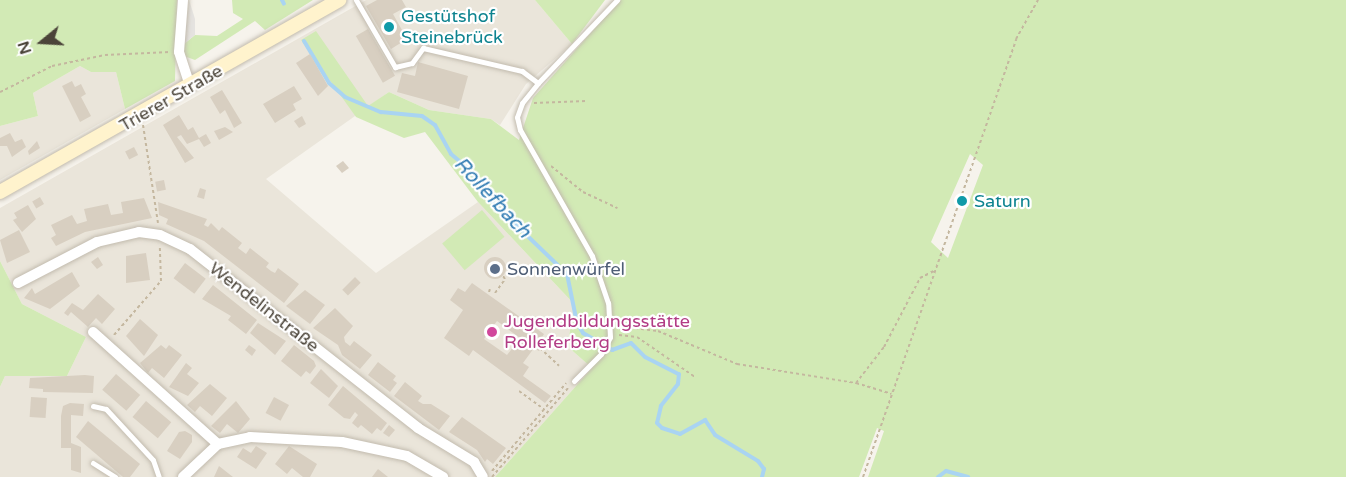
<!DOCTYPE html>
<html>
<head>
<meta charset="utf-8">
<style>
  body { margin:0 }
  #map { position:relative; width:1346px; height:477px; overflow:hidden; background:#f6f3ec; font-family:"Varela Round",sans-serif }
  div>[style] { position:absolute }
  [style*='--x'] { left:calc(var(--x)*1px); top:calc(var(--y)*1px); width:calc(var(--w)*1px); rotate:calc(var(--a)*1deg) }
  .residential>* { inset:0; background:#eae5da }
  .green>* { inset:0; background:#d2eab5; transform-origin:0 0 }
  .parking>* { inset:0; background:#e5e3e0 }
  .stream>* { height:4px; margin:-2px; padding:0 2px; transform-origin:2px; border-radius:2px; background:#a9d4f2 }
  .building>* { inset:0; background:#d8cfc1; transform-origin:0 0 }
  .round { border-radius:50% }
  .path>* { height:2px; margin-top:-1px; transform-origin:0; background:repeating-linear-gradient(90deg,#c4b79f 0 3px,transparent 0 6px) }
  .roads { filter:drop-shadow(0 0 2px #c2bbae) drop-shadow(0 0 2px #c2bbae) }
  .service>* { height:5px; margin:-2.5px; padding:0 2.5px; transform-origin:2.5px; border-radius:2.5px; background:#fff }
  .minor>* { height:10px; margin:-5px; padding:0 5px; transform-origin:5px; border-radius:5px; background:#fff }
  .secondary>* { height:14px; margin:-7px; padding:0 7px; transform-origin:7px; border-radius:7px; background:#fff3cd }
  .dots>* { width:16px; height:16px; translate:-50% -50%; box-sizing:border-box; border:3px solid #fff; border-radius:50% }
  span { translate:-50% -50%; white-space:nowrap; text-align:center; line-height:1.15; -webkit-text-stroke:4.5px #fff; paint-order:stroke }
  .culture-label { font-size:18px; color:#0d838f }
  .left { translate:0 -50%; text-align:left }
  .street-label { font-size:18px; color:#4b4439 }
  .service-label { font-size:18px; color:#4e5e75 }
  .hotel-label { font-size:18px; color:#b23c85 }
  .water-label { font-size:20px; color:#2e7ab2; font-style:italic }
  .north { position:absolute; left:12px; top:12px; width:60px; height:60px; -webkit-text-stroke:4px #fff; paint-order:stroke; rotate:252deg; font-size:16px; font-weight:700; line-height:24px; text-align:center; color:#4b4439 }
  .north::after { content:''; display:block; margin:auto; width:21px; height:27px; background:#4b4439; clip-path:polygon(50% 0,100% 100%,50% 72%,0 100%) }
</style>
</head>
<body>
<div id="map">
  <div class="residential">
    <i style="clip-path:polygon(366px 0,535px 0,572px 44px,526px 84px,500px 125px,491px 119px,429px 110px,389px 92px,266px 179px,376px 273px,478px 202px,575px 305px,567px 346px,592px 368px,495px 477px,0 477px,0 387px,5px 376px,67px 376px,86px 337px,22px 304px,0 261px,0 208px)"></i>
    <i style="clip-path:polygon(80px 66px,91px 72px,116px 72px,125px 109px,0 180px,0 126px,38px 116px,33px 93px)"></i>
  </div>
  <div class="green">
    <i style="clip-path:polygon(0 0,177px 0,175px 81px,125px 109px,116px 72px,91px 72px,80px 66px,33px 93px,38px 116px,0 126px)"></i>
    <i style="clip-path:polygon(232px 0,313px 0,265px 30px,255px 21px,195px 60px,184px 56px,184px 44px,195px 35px,217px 36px,243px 19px,233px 13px)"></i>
    <i style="clip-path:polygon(535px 0,605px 0,572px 44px)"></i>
    <i style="clip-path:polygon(evenodd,620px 0,1346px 0,1346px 477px,868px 477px,884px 431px,877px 428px,859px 477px,495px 477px,592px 368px,567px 346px,575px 305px,478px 202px,425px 132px,404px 138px,356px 117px,301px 40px,316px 31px,368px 106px,389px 92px,429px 110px,491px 119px,519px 140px,533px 98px,620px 0,970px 154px,983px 165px,948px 258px,931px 242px,970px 154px)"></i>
    <i style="left:482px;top:210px;width:35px;height:52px;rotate:50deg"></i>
    <i style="clip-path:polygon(0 261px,22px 304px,86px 337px,67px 376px,5px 376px,0 387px)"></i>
  </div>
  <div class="parking">
    <i style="clip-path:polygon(189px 0,195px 19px,195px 35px,184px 44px)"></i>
  </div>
  <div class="stream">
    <i style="--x:282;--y:0;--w:4;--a:63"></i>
    <i style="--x:304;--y:41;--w:49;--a:59.2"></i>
    <i style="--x:329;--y:83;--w:21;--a:41"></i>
    <i style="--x:345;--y:97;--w:39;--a:23"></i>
    <i style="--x:381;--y:112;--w:41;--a:5.6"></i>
    <i style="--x:422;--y:116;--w:16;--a:35"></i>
    <i style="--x:435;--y:125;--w:33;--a:61"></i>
    <i style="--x:451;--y:154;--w:26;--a:40"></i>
    <i style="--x:471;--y:171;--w:25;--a:61"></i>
    <i style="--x:483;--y:193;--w:117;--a:44"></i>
    <i style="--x:567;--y:274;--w:50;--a:78.5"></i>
    <i style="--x:577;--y:323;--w:12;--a:59"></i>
    <i style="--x:583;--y:333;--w:34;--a:30"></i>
    <i style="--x:612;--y:350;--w:20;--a:-20"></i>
    <i style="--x:631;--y:343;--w:20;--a:45"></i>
    <i style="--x:645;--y:357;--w:38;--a:27"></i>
    <i style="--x:679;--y:374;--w:10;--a:96"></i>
    <i style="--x:678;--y:384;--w:28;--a:128"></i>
    <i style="--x:661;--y:406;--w:17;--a:103"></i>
    <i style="--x:657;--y:423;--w:7;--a:45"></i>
    <i style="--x:662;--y:428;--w:19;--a:18"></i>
    <i style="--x:680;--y:434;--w:29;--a:-29"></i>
    <i style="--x:705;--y:420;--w:18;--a:56"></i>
    <i style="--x:715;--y:435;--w:50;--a:31.2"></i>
    <i style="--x:758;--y:461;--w:10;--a:53"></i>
    <i style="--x:764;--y:469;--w:8;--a:104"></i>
    <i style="--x:938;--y:477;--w:10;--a:-37"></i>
    <i style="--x:946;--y:471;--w:23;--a:15"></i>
  </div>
  <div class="building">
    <i style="clip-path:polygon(377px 0,402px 0,406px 7px,393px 14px,407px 39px,391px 49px,366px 6px)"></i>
    <i style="left:368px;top:29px;width:54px;height:14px;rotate:60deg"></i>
    <i style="clip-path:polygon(310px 54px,328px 86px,318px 96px,296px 63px)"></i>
    <i style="clip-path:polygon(418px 62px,468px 76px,459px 109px,397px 92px,402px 73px,415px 76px)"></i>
    <i style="clip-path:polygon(72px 81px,75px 87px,81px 84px,86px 94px,81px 97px,91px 116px,80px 122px,62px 86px)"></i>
    <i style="clip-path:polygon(294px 86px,302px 99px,293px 104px,296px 110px,275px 123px,263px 104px)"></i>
    <i style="clip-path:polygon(222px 90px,242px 123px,234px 128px,225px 110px,220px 114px,210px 97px)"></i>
    <i style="clip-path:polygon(179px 115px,188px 130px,193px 127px,199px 138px,206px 134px,211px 143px,204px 147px,199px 139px,187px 144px,181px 135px,177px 137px,194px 158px,185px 163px,163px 125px)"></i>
    <i style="clip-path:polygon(302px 116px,306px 124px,299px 128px,294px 121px)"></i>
    <i style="clip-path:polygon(225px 127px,233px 132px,219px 140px,214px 131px)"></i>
    <i style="clip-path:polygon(10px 133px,15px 142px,22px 139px,26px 147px,12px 157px,7px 146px,0 146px,0 138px)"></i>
    <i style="clip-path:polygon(37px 141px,40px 148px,29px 155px,28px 151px)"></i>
    <i style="left:134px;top:147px;width:9px;height:10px;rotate:63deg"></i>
    <i style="clip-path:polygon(343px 161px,349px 168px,342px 173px,336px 166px)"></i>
    <i style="left:164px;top:180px;width:10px;height:9px;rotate:79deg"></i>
    <i style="clip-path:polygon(200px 188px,206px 190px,204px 199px,197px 197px)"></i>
    <i style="left:40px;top:197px;width:8px;height:9px;rotate:60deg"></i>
    <i style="clip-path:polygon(144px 198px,152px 218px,85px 232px,56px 246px,51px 238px,56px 235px,51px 225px,72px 215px,77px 224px,87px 221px,84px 209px,108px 204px,111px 215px,123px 213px,121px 202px)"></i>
    <i style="clip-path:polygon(158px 202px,207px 219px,204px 225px,208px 227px,211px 223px,219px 231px,222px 227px,242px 243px,238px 248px,246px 254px,250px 248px,269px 263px,266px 267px,271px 271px,275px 273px,278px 268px,299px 284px,284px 303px,204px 241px,166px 224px,168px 219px,159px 215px)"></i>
    <i style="clip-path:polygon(28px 205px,36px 219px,22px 232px,13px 220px,17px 218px,14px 213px)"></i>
    <i style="clip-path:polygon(19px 230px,30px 252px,7px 263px,0 240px)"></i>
    <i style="clip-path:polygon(146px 253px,150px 280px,126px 283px,126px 256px)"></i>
    <i style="clip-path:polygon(98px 257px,103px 265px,97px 269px,91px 262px)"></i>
    <i class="round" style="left:484px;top:257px;width:22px;height:22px"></i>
    <i style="left:185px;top:263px;width:26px;height:19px;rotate:37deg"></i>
    <i style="clip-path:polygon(72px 272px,80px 286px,50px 309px,24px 298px,32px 288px,35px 294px)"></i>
    <i style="left:355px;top:277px;width:8px;height:18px;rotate:45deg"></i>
    <i style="clip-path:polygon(evenodd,472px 283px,544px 334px,538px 344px,542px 346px,539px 351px,534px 348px,523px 363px,529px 367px,523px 376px,551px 396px,545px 403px,473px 350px,469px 356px,444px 338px,463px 310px,450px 300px,458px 288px,465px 292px,472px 283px,497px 321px,520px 338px,507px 355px,484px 339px,497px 321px)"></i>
    <i style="clip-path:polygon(213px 285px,257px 320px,246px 334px,228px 320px,231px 316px,202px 299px)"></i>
    <i style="clip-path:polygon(305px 290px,325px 305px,310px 324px,286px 306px)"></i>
    <i style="clip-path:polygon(98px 294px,115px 309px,102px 324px,96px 318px,88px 327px,71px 312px,68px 316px,64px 313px,72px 303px,83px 310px)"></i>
    <i style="clip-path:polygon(335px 308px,353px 326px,344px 337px,345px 342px,350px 346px,354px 341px,372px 355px,360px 369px,342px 355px,338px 345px,313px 328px)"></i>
    <i style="clip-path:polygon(140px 319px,158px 335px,144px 356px,126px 336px)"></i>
    <i style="clip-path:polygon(258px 323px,286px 341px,275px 355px,250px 333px)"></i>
    <i style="clip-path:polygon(161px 345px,166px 349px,169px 345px,182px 355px,164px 378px,152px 368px,148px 373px,140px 363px)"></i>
    <i style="clip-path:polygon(249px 345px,256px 350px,252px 356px,245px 350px)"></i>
    <i style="clip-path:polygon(294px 345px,314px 361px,316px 366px,310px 374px,306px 371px,301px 377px,281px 361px)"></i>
    <i style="clip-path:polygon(378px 362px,396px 376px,393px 380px,397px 383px,390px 392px,368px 375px)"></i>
    <i style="clip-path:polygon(186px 363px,192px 368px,187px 374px,199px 383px,188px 396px,169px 387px)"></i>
    <i style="clip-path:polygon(321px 369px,338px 386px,329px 398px,310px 383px)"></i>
    <i style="left:116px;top:374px;width:32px;height:21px;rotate:41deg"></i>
    <i style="clip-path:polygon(85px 375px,94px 376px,93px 393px,43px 392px,43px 389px,29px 388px,30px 378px)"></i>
    <i style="clip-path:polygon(405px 382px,422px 396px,418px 401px,423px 404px,431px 404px,450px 416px,439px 430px,394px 396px)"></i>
    <i style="clip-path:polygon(210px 384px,227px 398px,212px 416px,200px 406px,195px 412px,187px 405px)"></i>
    <i style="clip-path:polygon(343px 386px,387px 423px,381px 431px,377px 428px,372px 434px,361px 425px,358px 428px,352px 423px,358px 415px,355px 412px,350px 419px,344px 418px,328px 405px)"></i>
    <i style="left:31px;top:397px;width:16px;height:20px;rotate:4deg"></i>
    <i style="left:274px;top:397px;width:17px;height:18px;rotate:28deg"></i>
    <i style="left:146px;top:401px;width:33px;height:21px;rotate:40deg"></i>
    <i style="clip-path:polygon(236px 401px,250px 419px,238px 433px,227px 424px,220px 433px,211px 426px)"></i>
    <i style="clip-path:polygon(70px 403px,84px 404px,83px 416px,71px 415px,71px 443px,81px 447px,81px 473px,71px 470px,71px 448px,61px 448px,61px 416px,63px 406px)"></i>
    <i style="clip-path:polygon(462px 417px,506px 448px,493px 464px,487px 459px,485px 462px,477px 450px,449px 432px)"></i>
    <i style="clip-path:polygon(88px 421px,140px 464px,130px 477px,123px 477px,76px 437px)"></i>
    <i style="clip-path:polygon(389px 425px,395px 430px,389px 437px,383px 433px)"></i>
    <i style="clip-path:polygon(185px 431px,192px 435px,192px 442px,180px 459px,167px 451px,179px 432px)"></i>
    <i style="clip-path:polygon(256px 446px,267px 453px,256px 469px,237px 457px,243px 448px,251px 453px)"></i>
    <i style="clip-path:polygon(289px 446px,317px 464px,310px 477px,303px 477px,292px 468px,287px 474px,275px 464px)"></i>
    <i style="clip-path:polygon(219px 466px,233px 477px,238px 477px,214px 477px)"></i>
    <i style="clip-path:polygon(378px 469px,388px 477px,372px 477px)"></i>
  </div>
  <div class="path">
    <i style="--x:0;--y:92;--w:58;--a:-26.6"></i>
    <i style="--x:52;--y:66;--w:54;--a:-11.7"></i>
    <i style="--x:105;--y:55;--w:65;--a:-2.6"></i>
    <i style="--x:534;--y:103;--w:52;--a:-2.2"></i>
    <i style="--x:143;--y:125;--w:99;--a:81.3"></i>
    <i style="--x:551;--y:166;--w:41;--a:39.1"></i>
    <i style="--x:583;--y:192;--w:38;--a:25"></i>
    <i style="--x:489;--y:292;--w:3;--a:-72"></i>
    <i style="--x:495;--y:293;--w:17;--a:-54"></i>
    <i style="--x:505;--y:279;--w:4;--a:-124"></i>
    <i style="--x:617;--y:326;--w:41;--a:7"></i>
    <i style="--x:658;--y:331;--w:86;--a:22.7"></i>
    <i style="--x:737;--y:364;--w:121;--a:9.1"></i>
    <i style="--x:856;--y:383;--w:46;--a:-52.1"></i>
    <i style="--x:884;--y:347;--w:78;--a:-62.4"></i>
    <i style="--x:920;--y:278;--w:16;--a:-27"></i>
    <i style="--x:114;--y:335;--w:72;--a:-49"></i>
    <i style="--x:161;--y:281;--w:34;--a:-92"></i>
    <i style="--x:619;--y:335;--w:18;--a:6"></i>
    <i style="--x:637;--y:337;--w:70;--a:34.6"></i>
    <i style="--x:540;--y:348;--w:26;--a:43"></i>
    <i style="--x:856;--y:383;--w:37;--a:17"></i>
    <i style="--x:519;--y:391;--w:31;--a:36"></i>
    <i style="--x:492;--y:471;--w:115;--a:-49.9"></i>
    <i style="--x:492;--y:477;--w:117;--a:-49.5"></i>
    <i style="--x:863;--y:477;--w:464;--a:-70.7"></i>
    <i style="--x:1016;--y:39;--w:45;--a:-60.6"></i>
  </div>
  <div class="roads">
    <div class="service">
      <i style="--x:356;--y:0;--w:78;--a:59.8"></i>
      <i style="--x:395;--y:67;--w:17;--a:-13"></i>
      <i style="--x:412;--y:63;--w:19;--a:-54"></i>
      <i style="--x:423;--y:48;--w:102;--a:13.1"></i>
      <i style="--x:522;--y:71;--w:20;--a:37"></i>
      <i style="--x:574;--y:381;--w:38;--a:-45"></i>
      <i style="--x:601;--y:354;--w:19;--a:-62"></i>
      <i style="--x:610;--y:337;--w:34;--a:-93"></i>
      <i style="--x:608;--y:303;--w:50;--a:-108.8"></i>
      <i style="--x:592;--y:256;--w:145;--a:-119.7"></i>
      <i style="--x:520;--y:130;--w:13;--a:-103"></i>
      <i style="--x:517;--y:117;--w:15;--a:-70"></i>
      <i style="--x:522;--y:103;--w:26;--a:-51"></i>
      <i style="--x:538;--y:83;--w:115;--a:-46.4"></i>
      <i style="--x:93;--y:406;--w:13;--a:13"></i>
      <i style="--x:106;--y:409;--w:69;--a:47.3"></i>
      <i style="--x:153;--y:460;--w:18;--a:71"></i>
      <i style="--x:93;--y:463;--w:26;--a:32"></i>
    </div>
    <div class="minor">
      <i style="--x:183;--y:0;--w:52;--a:94.4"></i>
      <i style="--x:179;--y:52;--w:36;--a:72"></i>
      <i style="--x:18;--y:283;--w:89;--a:-27.4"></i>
      <i style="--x:97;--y:242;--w:43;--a:-13.4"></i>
      <i style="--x:139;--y:232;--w:21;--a:8"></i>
      <i style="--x:160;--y:235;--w:33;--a:25"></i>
      <i style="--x:190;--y:249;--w:290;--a:38.1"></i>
      <i style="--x:418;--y:428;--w:66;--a:31.3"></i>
      <i style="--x:474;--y:462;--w:17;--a:59"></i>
      <i style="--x:93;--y:332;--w:168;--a:41.9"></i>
      <i style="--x:183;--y:477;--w:48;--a:-43.3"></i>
      <i style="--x:218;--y:444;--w:33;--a:-12"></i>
      <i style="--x:250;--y:437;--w:92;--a:3.1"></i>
      <i style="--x:342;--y:442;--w:66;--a:12.2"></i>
      <i style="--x:407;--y:456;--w:42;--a:30.3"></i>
    </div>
    <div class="secondary">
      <i style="--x:0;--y:192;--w:390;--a:-29.5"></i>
    </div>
  </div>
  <div class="dots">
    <i style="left:389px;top:27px;background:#0f9aa8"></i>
    <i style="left:962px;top:201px;background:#0f9aa8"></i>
    <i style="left:495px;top:269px;background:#5c6f8a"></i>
    <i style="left:492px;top:332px;background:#d1479c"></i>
  </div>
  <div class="culture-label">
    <span class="left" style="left:401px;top:27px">Gestütshof<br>Steinebrück</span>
    <span class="left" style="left:974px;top:201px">Saturn</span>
  </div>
  <div class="street-label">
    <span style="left:171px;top:98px;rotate:-30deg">Trierer Straße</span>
    <span style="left:264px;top:307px;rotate:38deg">Wendelinstraße</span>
  </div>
  <div class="service-label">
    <span class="left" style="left:507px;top:269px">Sonnenwürfel</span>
  </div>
  <div class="hotel-label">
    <span class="left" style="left:504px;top:332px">Jugendbildungsstätte<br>Rolleferberg</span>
  </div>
  <div class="water-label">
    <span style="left:492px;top:198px;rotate:47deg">Rollefbach</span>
  </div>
  <div class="north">N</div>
</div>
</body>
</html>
